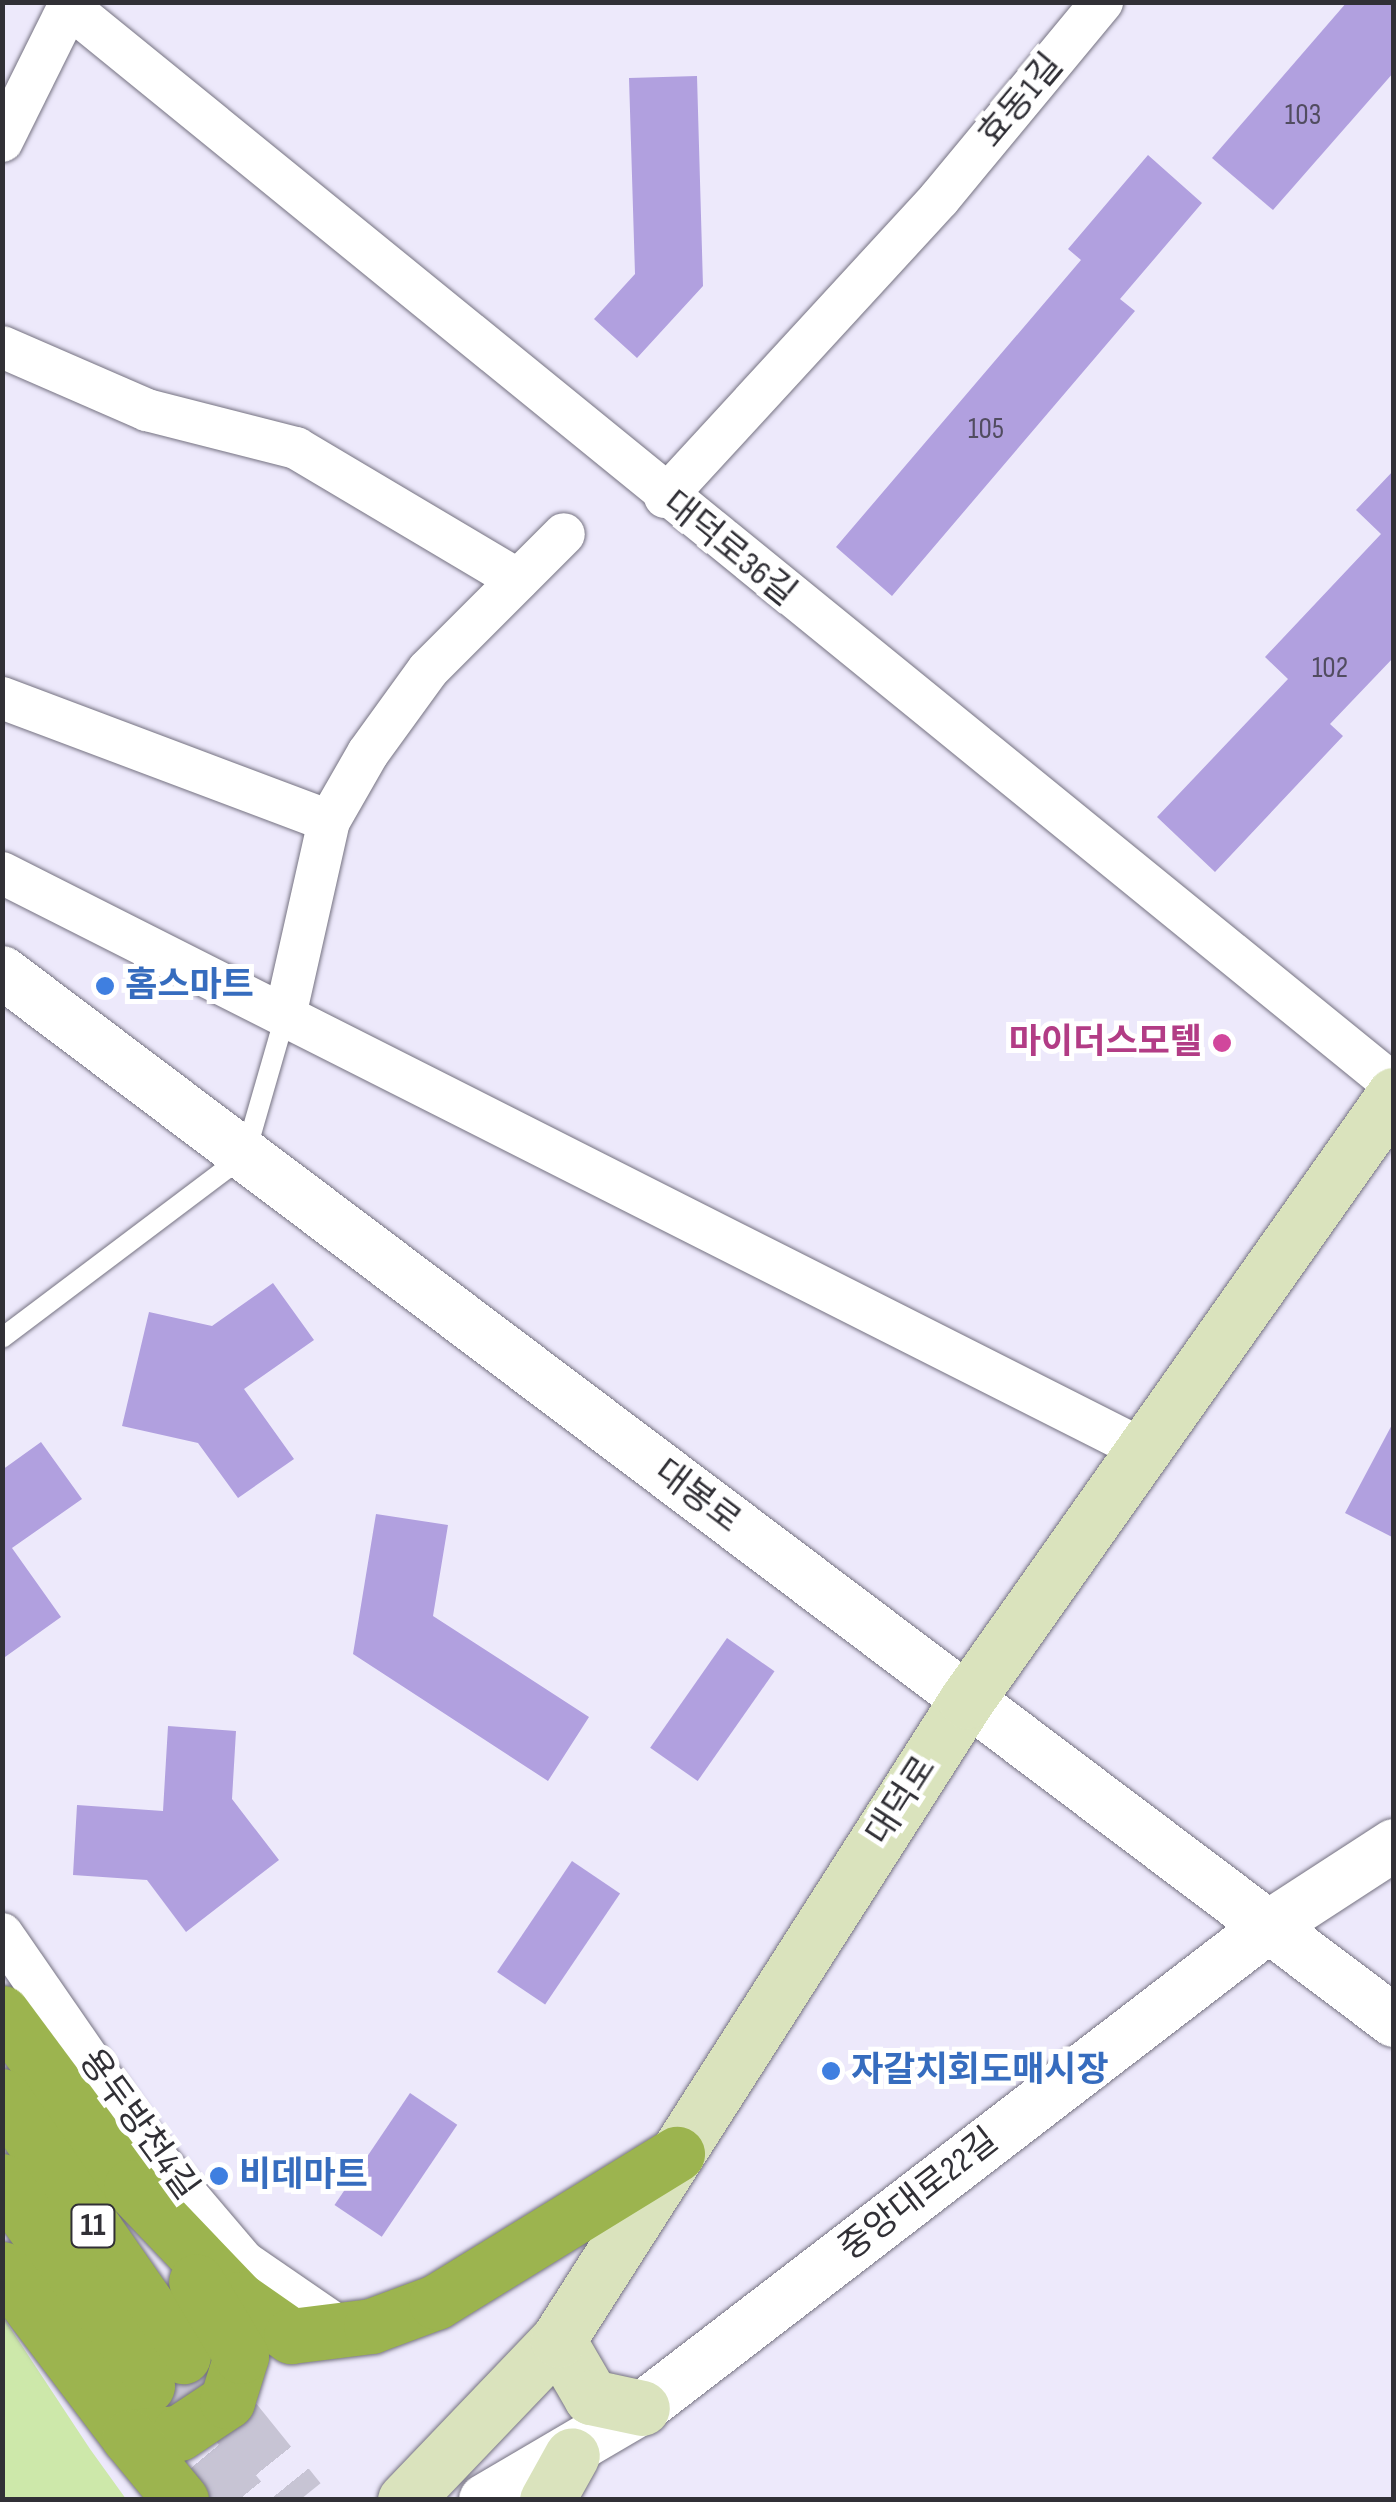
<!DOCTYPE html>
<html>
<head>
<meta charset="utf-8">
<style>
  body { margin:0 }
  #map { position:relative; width:1396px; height:2502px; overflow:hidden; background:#ede9fb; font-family:"Sofia Sans Condensed","Noto Sans KR",sans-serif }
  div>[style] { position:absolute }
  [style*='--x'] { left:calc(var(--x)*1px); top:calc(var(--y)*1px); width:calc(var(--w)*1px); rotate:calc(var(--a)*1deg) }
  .green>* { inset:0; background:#cde8aa }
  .building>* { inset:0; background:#b1a0df; transform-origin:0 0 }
  .trunk-tunnel>* { height:55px; margin-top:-27.5px; transform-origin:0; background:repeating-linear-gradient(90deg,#c7c4d4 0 55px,transparent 0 83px) }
  .roads { filter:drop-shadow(0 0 2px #757281) drop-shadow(0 0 2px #757281) }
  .service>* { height:20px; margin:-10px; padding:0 10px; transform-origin:10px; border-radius:10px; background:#fff }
  .minor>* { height:42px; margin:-21px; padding:0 21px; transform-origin:21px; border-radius:21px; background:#fff }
  .tertiary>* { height:52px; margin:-26px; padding:0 26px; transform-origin:26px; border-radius:26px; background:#fff }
  .secondary>* { height:55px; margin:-27.5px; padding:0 27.5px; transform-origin:27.5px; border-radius:27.5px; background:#dae3bd }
  .trunk>* { height:55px; margin:-27.5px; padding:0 27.5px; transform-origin:27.5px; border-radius:27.5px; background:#9cb44f }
  .dots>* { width:28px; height:28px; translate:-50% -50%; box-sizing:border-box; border:5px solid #fff; border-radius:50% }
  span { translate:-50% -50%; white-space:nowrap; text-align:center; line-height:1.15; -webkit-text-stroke:10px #fff; paint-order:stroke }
  .number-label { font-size:30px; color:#514c60 }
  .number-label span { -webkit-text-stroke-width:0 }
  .shield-label span { padding:2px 8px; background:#fff; border:2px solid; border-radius:8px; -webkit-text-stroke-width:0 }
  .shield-label { font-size:32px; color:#313036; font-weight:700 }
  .street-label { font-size:35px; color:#313036 }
  .shop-label { font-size:35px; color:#366cbe; font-weight:700 }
  .left { translate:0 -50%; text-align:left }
  .hotel-label { font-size:35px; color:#b23c85; font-weight:700 }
  .right { translate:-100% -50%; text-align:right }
  .frame { position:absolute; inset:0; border:5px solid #313036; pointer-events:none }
</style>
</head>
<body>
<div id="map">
  <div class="green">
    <i style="clip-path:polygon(3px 2317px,90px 2449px,126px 2499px,3px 2499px)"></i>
  </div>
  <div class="building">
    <i style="clip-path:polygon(1347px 2px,1394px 2px,1394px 72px,1273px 210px,1212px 158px)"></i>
    <i style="clip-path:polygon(697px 76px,703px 286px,637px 358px,594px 319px,635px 274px,629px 78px)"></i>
    <i style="clip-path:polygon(1148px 155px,1202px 203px,1120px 299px,1135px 311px,892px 596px,836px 547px,1081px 260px,1068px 249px)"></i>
    <i style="clip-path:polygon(1394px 470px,1394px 657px,1330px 724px,1343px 736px,1215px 872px,1157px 817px,1288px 679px,1265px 657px,1381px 534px,1356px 510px)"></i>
    <i style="clip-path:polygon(273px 1283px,314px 1340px,244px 1389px,294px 1459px,238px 1498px,198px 1443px,122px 1426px,149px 1312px,212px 1326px)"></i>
    <i style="clip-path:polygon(1394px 1421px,1394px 1538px,1345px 1513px)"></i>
    <i style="clip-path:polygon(41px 1442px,82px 1499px,12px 1548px,61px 1617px,5px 1657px,2px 1470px)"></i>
    <i style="clip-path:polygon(376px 1514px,448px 1525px,433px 1616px,589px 1717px,548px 1781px,353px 1654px)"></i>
    <i style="left:727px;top:1638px;width:58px;height:134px;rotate:35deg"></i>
    <i style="clip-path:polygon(168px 1726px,236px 1731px,232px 1799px,279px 1860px,186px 1932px,147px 1880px,73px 1875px,77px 1805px,163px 1811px)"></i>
    <i style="left:572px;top:1861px;width:58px;height:134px;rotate:34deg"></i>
    <i style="left:410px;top:2093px;width:57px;height:135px;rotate:34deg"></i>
  </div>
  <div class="trunk-tunnel">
    <i style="--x:183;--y:2356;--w:185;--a:51.1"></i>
    <i style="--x:152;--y:2392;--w:140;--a:50.5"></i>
  </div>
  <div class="roads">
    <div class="service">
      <i style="--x:2;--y:1338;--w:304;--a:-37"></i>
      <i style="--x:245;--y:1155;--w:145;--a:-73.9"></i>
    </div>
    <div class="minor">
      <i style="--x:69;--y:7;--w:1708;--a:39.13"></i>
      <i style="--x:2;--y:141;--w:155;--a:-63.6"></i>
      <i style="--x:2;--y:347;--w:158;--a:23.5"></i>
      <i style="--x:147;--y:410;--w:154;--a:14.3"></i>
      <i style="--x:296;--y:448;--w:258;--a:30.7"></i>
      <i style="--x:665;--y:497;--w:405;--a:-47.4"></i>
      <i style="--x:939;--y:199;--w:256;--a:-50.4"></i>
      <i style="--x:2;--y:698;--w:349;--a:20.6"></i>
      <i style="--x:2;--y:873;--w:1279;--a:26.81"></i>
      <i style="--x:285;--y:1016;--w:200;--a:-77.3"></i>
      <i style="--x:329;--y:821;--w:78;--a:-60.2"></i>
      <i style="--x:368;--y:753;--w:102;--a:-54.1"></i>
      <i style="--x:428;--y:670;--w:192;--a:-45"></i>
      <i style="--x:2;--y:1934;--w:277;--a:55.4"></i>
      <i style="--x:159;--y:2162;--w:131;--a:49.6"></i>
      <i style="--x:244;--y:2262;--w:120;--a:34.5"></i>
    </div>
    <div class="tertiary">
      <i style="--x:2;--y:972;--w:1743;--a:37"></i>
      <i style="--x:485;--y:2500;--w:182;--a:-30.4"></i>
      <i style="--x:642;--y:2408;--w:793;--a:-37.52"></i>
      <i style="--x:1271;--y:1925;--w:147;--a:-33"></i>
    </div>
    <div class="secondary">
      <i style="--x:558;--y:2340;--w:66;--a:59.9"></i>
      <i style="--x:591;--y:2397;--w:52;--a:12.2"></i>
      <i style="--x:405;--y:2500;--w:221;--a:-46.3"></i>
      <i style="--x:558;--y:2340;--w:758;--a:-57.44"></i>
      <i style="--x:966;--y:1701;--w:742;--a:-54.77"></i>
      <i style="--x:547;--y:2500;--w:51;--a:-60.9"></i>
    </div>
    <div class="trunk">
      <i style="--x:2;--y:2013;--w:217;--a:53.4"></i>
      <i style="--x:131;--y:2187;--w:155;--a:46.3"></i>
      <i style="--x:238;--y:2299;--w:65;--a:34.9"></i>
      <i style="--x:291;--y:2336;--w:81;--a:-7.1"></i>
      <i style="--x:371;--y:2326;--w:69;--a:-20.3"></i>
      <i style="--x:436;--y:2302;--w:283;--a:-31.6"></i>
      <i style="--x:2;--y:2096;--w:317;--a:55.2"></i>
      <i style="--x:2;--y:2181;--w:251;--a:54.7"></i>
      <i style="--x:2;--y:2269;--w:211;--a:52.9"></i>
      <i style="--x:129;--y:2437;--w:50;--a:-4.6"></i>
      <i style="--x:179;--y:2433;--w:58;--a:-33.7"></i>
      <i style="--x:227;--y:2401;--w:47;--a:-72.7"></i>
      <i style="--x:241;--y:2356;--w:87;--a:-121"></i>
      <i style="--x:129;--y:2437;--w:82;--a:50.5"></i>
    </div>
  </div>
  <div class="dots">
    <i style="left:105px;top:986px;background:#3f7fe0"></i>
    <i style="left:1222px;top:1043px;background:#d1479c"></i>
    <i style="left:831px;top:2071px;background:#3f7fe0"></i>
    <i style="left:219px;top:2176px;background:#3f7fe0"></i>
  </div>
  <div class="number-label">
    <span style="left:1303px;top:115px">103</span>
    <span style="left:986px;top:429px">105</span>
    <span style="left:1330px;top:668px">102</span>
  </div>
  <div class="shield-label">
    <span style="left:93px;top:2226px">11</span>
  </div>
  <div class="street-label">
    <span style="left:1021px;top:101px;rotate:-50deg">효동1길</span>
    <span style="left:729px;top:549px;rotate:39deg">대덕로36길</span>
    <span style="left:697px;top:1497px;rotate:37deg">대봉로</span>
    <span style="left:902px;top:1801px;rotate:-57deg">대덕로</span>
    <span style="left:138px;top:2125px;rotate:54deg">용두방천4길</span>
    <span style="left:919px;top:2195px;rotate:-38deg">중앙대로22길</span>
  </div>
  <div class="shop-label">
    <span class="left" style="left:125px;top:986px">홈스마트</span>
    <span class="left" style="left:851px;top:2071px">자갈치회도매시장</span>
    <span class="left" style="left:239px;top:2176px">비데마트</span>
  </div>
  <div class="hotel-label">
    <span class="right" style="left:1202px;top:1043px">마이더스모텔</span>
  </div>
  <div class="frame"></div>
</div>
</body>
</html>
